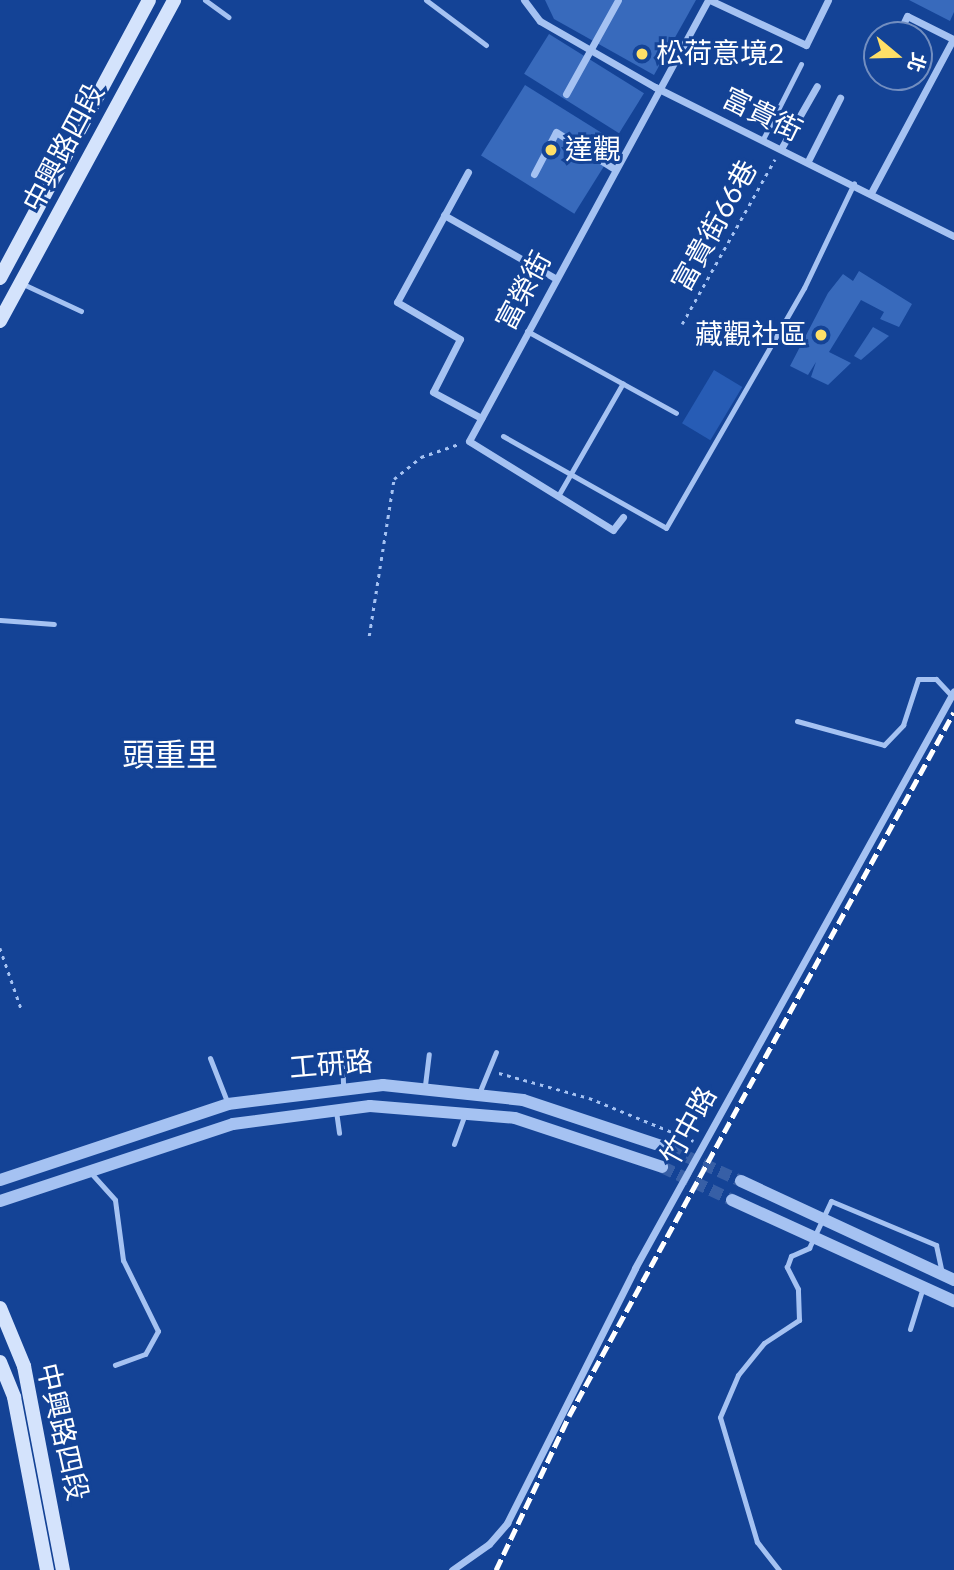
<!DOCTYPE html>
<html>
<head>
<meta charset="utf-8">
<style>
  body { margin:0 }
  #map { position:relative; width:954px; height:1570px; overflow:hidden; background:#144396; font-family:Jost,"Noto Sans TC",sans-serif }
  div>[style] { position:absolute }
  [style*='--x'] { left:calc(var(--x)*1px); top:calc(var(--y)*1px); width:calc(var(--w)*1px); rotate:calc(var(--a)*1deg) }
  .green>* { inset:0; background:#275cb5; transform-origin:0 0 }
  .building>* { inset:0; background:#386abc; transform-origin:0 0 }
  .tertiary-tunnel>* { height:12px; margin-top:-6px; transform-origin:0; background:repeating-linear-gradient(90deg,#375fa6 0 12px,transparent 0 18px) }
  .path>* { height:2.5px; margin-top:-1.25px; transform-origin:0; background:repeating-linear-gradient(90deg,#a5c2f2 0 3.5px,transparent 0 8.5px) }
  .service>* { height:5px; margin:-2.5px; padding:0 2.5px; transform-origin:2.5px; border-radius:2.5px; background:#a5c2f2 }
  .minor>* { height:7px; margin:-3.5px; padding:0 3.5px; transform-origin:3.5px; border-radius:3.5px; background:#a5c2f2 }
  .tertiary>* { height:12px; margin:-6px; padding:0 6px; transform-origin:6px; border-radius:6px; background:#a5c2f2 }
  .secondary>* { height:14px; margin:-7px; padding:0 7px; transform-origin:7px; border-radius:7px; background:#d4e3fc }
  .rail>* { height:5px; margin-top:-2.5px; transform-origin:0; background:repeating-linear-gradient(90deg,#fff 0 12px,transparent 0 17px) }
  .service-bridge>* { height:5px; margin:-2.5px; padding:0 2.5px; transform-origin:2.5px; border-radius:2.5px; background:#a5c2f2 }
  .dots>* { width:19px; height:19px; translate:-50% -50%; box-sizing:border-box; border:4px solid #144396; border-radius:50% }
  span { translate:-50% -50%; white-space:nowrap; text-align:center; line-height:1.15; -webkit-text-stroke:6px #144396; paint-order:stroke }
  .poi-label { font-size:28px; color:#fff }
  .left { translate:0 -50%; text-align:left }
  .right { translate:-100% -50%; text-align:right }
  .street-label { font-size:28px; color:#fff }
  .quarter-label { font-size:32px; color:#fff }
  .north { position:absolute; left:863px; top:21px; width:70px; height:70px; box-sizing:border-box; background:#144396; border:2px solid #728ec0; border-radius:50%; rotate:109deg; font-size:19px; font-weight:700; line-height:28px; text-align:center; color:#fff }
  .north::after { content:''; display:block; margin:auto; width:24px; height:32px; background:#ffdf67; clip-path:polygon(50% 0,100% 100%,50% 72%,0 100%) }
</style>
</head>
<body>
<div id="map">
  <div class="green">
    <i style="left:714px;top:370px;width:33px;height:62px;rotate:31deg"></i>
  </div>
  <div class="building">
    <i style="clip-path:polygon(545px 0,696px 0,654px 75px,554px 19px)"></i>
    <i style="clip-path:polygon(909px 0,954px 0,954px 12px,950px 21px)"></i>
    <i style="left:549px;top:34px;width:112px;height:47px;rotate:32deg"></i>
    <i style="left:525px;top:85px;width:110px;height:83px;rotate:32deg"></i>
    <i style="clip-path:polygon(859px 271px,912px 304px,899px 327px,880px 319px,884px 312px,861px 300px,829px 352px,851px 363px,828px 385px,811px 377px,816px 362px,808px 375px,790px 366px,828px 293px,843px 274px,853px 281px)"></i>
    <i style="clip-path:polygon(873px 327px,889px 336px,861px 360px,854px 356px)"></i>
  </div>
  <div class="tertiary-tunnel">
    <i style="--x:670;--y:1149;--w:78;--a:24.3"></i>
    <i style="--x:662;--y:1167;--w:77;--a:25.2"></i>
  </div>
  <div class="path">
    <i style="--x:682;--y:324;--w:189;--a:-60.6"></i>
    <i style="--x:369;--y:636;--w:159;--a:-81"></i>
    <i style="--x:394;--y:479;--w:35;--a:-39"></i>
    <i style="--x:421;--y:457;--w:40;--a:-18.9"></i>
    <i style="--x:0;--y:948;--w:64;--a:70.7"></i>
    <i style="--x:499;--y:1073;--w:93;--a:15.5"></i>
    <i style="--x:589;--y:1098;--w:113;--a:22.3"></i>
  </div>
  <div class="service">
    <i style="--x:205;--y:0;--w:29;--a:36"></i>
    <i style="--x:426;--y:0;--w:75;--a:36.9"></i>
    <i style="--x:763;--y:139;--w:84;--a:-63.1"></i>
    <i style="--x:23;--y:284;--w:64;--a:25"></i>
    <i style="--x:527;--y:331;--w:170;--a:28.8"></i>
    <i style="--x:503;--y:436;--w:187;--a:29.4"></i>
    <i style="--x:666;--y:528;--w:277;--a:-60.1"></i>
    <i style="--x:804;--y:288;--w:116;--a:-64.5"></i>
    <i style="--x:558;--y:496;--w:130;--a:-60.1"></i>
    <i style="--x:0;--y:620;--w:54;--a:4.2"></i>
    <i style="--x:797;--y:721;--w:90;--a:15.4"></i>
    <i style="--x:884;--y:745;--w:28;--a:-46"></i>
    <i style="--x:903;--y:725;--w:48;--a:-71.9"></i>
    <i style="--x:918;--y:679;--w:18;--a:0"></i>
    <i style="--x:936;--y:679;--w:23;--a:47"></i>
    <i style="--x:342;--y:1054;--w:33;--a:88"></i>
    <i style="--x:210;--y:1058;--w:49;--a:68.6"></i>
    <i style="--x:425;--y:1085;--w:31;--a:-83"></i>
    <i style="--x:480;--y:1091;--w:42;--a:-67.7"></i>
    <i style="--x:336;--y:1111;--w:22;--a:82"></i>
    <i style="--x:454;--y:1144;--w:33;--a:-70"></i>
    <i style="--x:91;--y:1173;--w:36;--a:48"></i>
    <i style="--x:115;--y:1200;--w:61;--a:82.4"></i>
    <i style="--x:123;--y:1260;--w:79;--a:63.8"></i>
    <i style="--x:158;--y:1331;--w:26;--a:119"></i>
    <i style="--x:145;--y:1354;--w:32;--a:160"></i>
    <i style="--x:831;--y:1201;--w:114;--a:22.7"></i>
    <i style="--x:936;--y:1245;--w:29;--a:78"></i>
    <i style="--x:910;--y:1329;--w:44;--a:-72.8"></i>
    <i style="--x:779;--y:1570;--w:36;--a:-128"></i>
    <i style="--x:757;--y:1542;--w:130;--a:-106.5"></i>
    <i style="--x:720;--y:1417;--w:46;--a:-66.8"></i>
    <i style="--x:738;--y:1375;--w:41;--a:-50.9"></i>
    <i style="--x:764;--y:1343;--w:42;--a:-33.3"></i>
    <i style="--x:799;--y:1320;--w:31;--a:-92"></i>
    <i style="--x:798;--y:1289;--w:25;--a:-117"></i>
    <i style="--x:787;--y:1267;--w:12;--a:-70"></i>
    <i style="--x:791;--y:1256;--w:20;--a:-24"></i>
  </div>
  <div class="minor">
    <i style="--x:524;--y:0;--w:26;--a:53"></i>
    <i style="--x:540;--y:21;--w:133;--a:29.9"></i>
    <i style="--x:655;--y:87;--w:334;--a:26.5"></i>
    <i style="--x:710;--y:0;--w:106;--a:25.1"></i>
    <i style="--x:806;--y:45;--w:50;--a:-63.9"></i>
    <i style="--x:566;--y:94;--w:107;--a:-61"></i>
    <i style="--x:782;--y:147;--w:70;--a:-60.2"></i>
    <i style="--x:808;--y:161;--w:71;--a:-63.1"></i>
    <i style="--x:468;--y:172;--w:148;--a:118.6"></i>
    <i style="--x:397;--y:302;--w:73;--a:30.4"></i>
    <i style="--x:460;--y:339;--w:59;--a:117"></i>
    <i style="--x:433;--y:392;--w:55;--a:28.4"></i>
    <i style="--x:534;--y:174;--w:47;--a:-62.4"></i>
    <i style="--x:556;--y:132;--w:67;--a:32.3"></i>
    <i style="--x:872;--y:191;--w:172;--a:-61.9"></i>
    <i style="--x:953;--y:39;--w:51;--a:-153.4"></i>
    <i style="--x:907;--y:16;--w:21;--a:115"></i>
    <i style="--x:444;--y:215;--w:128;--a:29.6"></i>
    <i style="--x:623;--y:517;--w:16;--a:128"></i>
    <i style="--x:613;--y:530;--w:169;--a:-148.3"></i>
    <i style="--x:469;--y:441;--w:502;--a:-61.54"></i>
    <i style="--x:452;--y:1570;--w:45;--a:-35.1"></i>
    <i style="--x:489;--y:1544;--w:28;--a:-49"></i>
    <i style="--x:507;--y:1523;--w:285;--a:-63.3"></i>
    <i style="--x:635;--y:1268;--w:659;--a:-61.06"></i>
  </div>
  <div class="tertiary">
    <i style="--x:0;--y:1180;--w:240;--a:-18.4"></i>
    <i style="--x:228;--y:1104;--w:156;--a:-7"></i>
    <i style="--x:383;--y:1085;--w:141;--a:6.1"></i>
    <i style="--x:523;--y:1100;--w:155;--a:18.4"></i>
    <i style="--x:741;--y:1181;--w:235;--a:24.9"></i>
    <i style="--x:732;--y:1200;--w:244;--a:24.5"></i>
    <i style="--x:0;--y:1201;--w:245;--a:-18.3"></i>
    <i style="--x:233;--y:1124;--w:138;--a:-7.5"></i>
    <i style="--x:370;--y:1106;--w:145;--a:4.7"></i>
    <i style="--x:515;--y:1118;--w:155;--a:18.4"></i>
  </div>
  <div class="secondary">
    <i style="--x:0;--y:278;--w:315;--a:-61.8"></i>
    <i style="--x:0;--y:321;--w:365;--a:-61.5"></i>
    <i style="--x:0;--y:1308;--w:63;--a:67.5"></i>
    <i style="--x:24;--y:1366;--w:208;--a:79.2"></i>
    <i style="--x:0;--y:1362;--w:38;--a:68"></i>
    <i style="--x:14;--y:1397;--w:176;--a:79.2"></i>
  </div>
  <div class="rail">
    <i style="--x:496;--y:1570;--w:170;--a:-64.6"></i>
    <i style="--x:569;--y:1416;--w:802;--a:-61.33"></i>
  </div>
  <div class="service-bridge">
    <i style="--x:809;--y:1248;--w:52;--a:-64.9"></i>
  </div>
  <div class="dots">
    <i style="left:642px;top:54px;background:#ffdf67"></i>
    <i style="left:551px;top:150px;background:#ffdf67"></i>
    <i style="left:821px;top:335px;background:#ffdf67"></i>
  </div>
  <div class="poi-label">
    <span class="left" style="left:656px;top:54px">松荷意境2</span>
    <span class="left" style="left:565px;top:150px">達觀</span>
    <span class="right" style="left:807px;top:335px">藏觀社區</span>
  </div>
  <div class="street-label">
    <span style="left:762px;top:115px;rotate:26deg">富貴街</span>
    <span style="left:64px;top:148px;rotate:-62deg">中興路四段</span>
    <span style="left:715px;top:226px;rotate:-61deg">富貴街66巷</span>
    <span style="left:524px;top:291px;rotate:-62deg">富榮街</span>
    <span style="left:331px;top:1065px;rotate:-5deg">工研路</span>
    <span style="left:689px;top:1126px;rotate:-61deg">竹中路</span>
    <span style="left:62px;top:1432px;rotate:77deg">中興路四段</span>
  </div>
  <div class="quarter-label">
    <span style="left:170px;top:755px">頭重里</span>
  </div>
  <div class="north">北</div>
</div>
</body>
</html>
